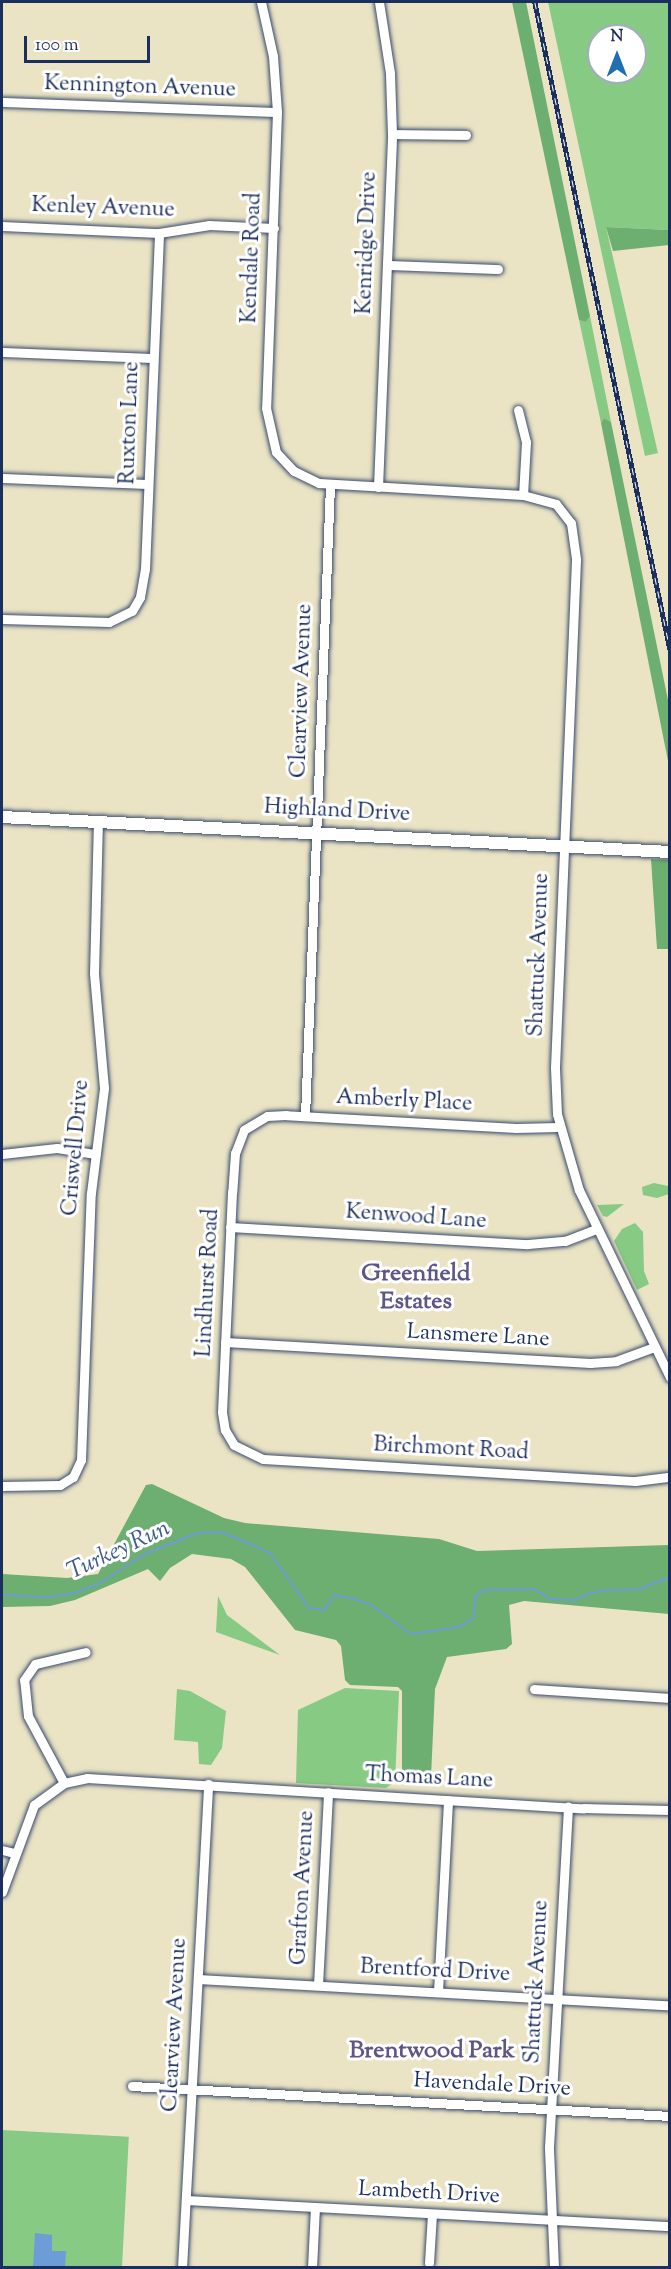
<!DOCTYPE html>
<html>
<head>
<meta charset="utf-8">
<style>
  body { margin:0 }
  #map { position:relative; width:671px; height:2269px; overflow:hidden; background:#eae4c5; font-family:"Sorts Mill Goudy",serif }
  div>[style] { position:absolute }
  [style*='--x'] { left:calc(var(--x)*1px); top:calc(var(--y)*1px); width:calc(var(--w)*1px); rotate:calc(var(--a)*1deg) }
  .green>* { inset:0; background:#87ca83; transform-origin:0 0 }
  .forest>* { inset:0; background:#6dae71 }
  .water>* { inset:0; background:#6d9dd7 }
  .stream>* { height:2px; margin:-1px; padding:0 1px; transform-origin:1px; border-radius:1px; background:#6d9dd7 }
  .roads { filter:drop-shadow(0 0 2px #3a4a6d) drop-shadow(0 0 2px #3a4a6d) }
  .minor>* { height:9px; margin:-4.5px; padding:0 4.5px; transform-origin:4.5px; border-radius:4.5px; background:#fff }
  .tertiary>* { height:12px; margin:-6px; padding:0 6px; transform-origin:6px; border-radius:6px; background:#fff }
  .rail>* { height:4.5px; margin-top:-2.25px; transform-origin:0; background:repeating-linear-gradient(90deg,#fff 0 7px,#1b2f5e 0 14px); box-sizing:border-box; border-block:2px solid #1b2f5e }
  span { translate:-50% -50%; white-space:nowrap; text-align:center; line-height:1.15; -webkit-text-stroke:6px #fff; paint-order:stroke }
  .street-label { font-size:22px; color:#1b2f5e }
  .neighbourhood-label { font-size:24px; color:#5f5688; font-weight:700 }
  .water-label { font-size:24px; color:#3c5b8e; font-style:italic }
  .frame { position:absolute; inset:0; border:3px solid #1b2f5e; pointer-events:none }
  .north { position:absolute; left:587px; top:24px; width:60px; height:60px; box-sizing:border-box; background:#fff; border:2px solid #a4acbf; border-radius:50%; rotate:0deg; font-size:16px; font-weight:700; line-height:24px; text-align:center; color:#1b2f5e }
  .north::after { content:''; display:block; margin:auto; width:21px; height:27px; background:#1f6fb2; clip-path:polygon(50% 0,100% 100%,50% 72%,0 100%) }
  .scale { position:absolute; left:24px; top:36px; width:126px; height:27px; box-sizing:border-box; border:3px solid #1b2f5e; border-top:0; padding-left:8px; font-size:18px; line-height:21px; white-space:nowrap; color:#1b2f5e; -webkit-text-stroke:4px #fff; paint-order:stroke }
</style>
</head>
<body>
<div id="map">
  <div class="green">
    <i style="clip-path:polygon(evenodd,548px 2px,669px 2px,669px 230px,606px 227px,658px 453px,645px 456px,548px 2px,599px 36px,635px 36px,635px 72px,599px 72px,599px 36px)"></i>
    <i style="clip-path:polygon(590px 316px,611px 422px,604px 418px,601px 423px,579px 320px,586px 322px)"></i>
    <i style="clip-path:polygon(654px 1183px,668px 1186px,669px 1194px,657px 1198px,643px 1195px,642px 1187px)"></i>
    <i style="clip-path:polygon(624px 1204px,607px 1217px,603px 1216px,597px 1205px)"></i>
    <i style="clip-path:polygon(635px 1223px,643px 1232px,644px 1271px,649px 1284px,637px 1290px,614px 1241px,622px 1229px)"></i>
    <i style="clip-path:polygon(218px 1596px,227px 1615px,280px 1655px,216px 1632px)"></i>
    <i style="clip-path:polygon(345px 1688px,399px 1691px,395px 1782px,386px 1788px,296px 1783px,298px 1710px)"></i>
    <i style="clip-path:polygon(177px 1689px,190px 1691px,226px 1711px,222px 1748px,211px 1765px,199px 1764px,198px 1742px,174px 1740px)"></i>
    <i style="left:2px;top:2130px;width:127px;height:137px;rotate:3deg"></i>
  </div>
  <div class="forest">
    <i style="clip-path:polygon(512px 2px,526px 2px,590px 316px,586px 322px,579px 320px)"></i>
    <i style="clip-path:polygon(606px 227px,669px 230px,669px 245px,613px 251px)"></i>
    <i style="clip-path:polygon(604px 418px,611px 422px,669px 705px,669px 766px,601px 423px)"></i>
    <i style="clip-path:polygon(651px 859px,669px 860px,669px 949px,657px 949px)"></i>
    <i style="clip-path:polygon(152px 1484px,224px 1518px,245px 1523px,439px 1539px,477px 1551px,669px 1545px,669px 1614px,524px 1601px,509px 1605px,512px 1644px,506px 1649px,447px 1657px,435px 1689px,431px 1777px,426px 1782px,402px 1781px,402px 1691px,398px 1687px,350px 1685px,345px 1680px,341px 1646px,336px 1640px,295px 1630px,245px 1567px,231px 1559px,192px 1554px,170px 1568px,160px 1581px,148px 1569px,75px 1600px,50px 1606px,2px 1607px,2px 1574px,67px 1578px,98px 1574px,146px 1485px)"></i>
  </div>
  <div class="water">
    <i style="clip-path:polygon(35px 2233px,52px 2235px,52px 2251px,66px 2251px,65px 2267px,33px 2267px)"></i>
  </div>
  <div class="stream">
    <i style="--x:2;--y:1595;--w:45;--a:2.5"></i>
    <i style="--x:47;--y:1597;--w:27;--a:-8"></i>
    <i style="--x:74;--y:1593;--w:28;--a:-21"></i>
    <i style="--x:100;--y:1583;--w:54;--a:-32.8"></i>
    <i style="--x:145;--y:1554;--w:56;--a:-22"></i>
    <i style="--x:197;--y:1533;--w:25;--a:-2"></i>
    <i style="--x:222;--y:1532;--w:52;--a:23.6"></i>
    <i style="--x:270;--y:1553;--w:67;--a:54.7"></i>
    <i style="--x:309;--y:1608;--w:15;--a:8"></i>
    <i style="--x:324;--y:1610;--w:18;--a:-56"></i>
    <i style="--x:334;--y:1595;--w:17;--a:10"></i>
    <i style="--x:351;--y:1598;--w:21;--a:19"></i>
    <i style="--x:371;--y:1605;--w:49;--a:35.9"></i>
    <i style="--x:411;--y:1634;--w:48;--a:-8.5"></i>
    <i style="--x:458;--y:1627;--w:17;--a:-28"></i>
    <i style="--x:473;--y:1619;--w:23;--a:-83"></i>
    <i style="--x:476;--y:1596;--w:10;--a:-37"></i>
    <i style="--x:484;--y:1590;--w:50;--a:-1.1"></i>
    <i style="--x:534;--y:1589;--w:19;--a:32"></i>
    <i style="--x:550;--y:1599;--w:24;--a:2"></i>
    <i style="--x:574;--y:1600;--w:26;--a:-21"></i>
    <i style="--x:598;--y:1591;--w:42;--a:-2.7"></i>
    <i style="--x:640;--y:1589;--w:32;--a:-22"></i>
  </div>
  <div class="roads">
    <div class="minor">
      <i style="--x:261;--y:2;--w:55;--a:77.5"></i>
      <i style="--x:273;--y:56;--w:56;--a:85.9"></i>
      <i style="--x:277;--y:112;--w:296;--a:92.1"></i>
      <i style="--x:266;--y:408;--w:45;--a:77.2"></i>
      <i style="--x:276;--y:452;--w:26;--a:47"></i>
      <i style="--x:294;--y:471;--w:28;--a:26"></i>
      <i style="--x:319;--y:483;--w:204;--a:3.4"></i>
      <i style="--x:523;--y:495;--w:34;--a:15"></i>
      <i style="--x:556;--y:504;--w:24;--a:52"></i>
      <i style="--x:571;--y:523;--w:37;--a:82"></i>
      <i style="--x:576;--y:560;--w:508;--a:92.37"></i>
      <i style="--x:555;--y:1068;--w:46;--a:87.5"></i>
      <i style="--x:557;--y:1114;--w:79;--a:73.9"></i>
      <i style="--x:579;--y:1190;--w:208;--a:64.1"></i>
      <i style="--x:2;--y:102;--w:275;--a:2.1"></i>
      <i style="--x:392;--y:134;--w:74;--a:0.8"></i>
      <i style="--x:2;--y:226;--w:157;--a:2.6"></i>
      <i style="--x:159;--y:233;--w:51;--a:-9.1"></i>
      <i style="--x:209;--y:225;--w:65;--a:2.6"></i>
      <i style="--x:387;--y:265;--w:111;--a:2.1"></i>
      <i style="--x:2;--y:352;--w:151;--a:2.3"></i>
      <i style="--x:518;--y:410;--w:33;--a:76"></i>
      <i style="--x:526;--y:442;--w:53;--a:93.2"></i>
      <i style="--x:2;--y:478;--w:146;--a:2.4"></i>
      <i style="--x:378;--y:487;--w:353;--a:-87.7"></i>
      <i style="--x:392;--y:134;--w:61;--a:-91.9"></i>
      <i style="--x:390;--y:73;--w:72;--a:-98.8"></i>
      <i style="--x:2;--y:619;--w:107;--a:1.6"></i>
      <i style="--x:109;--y:622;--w:25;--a:-26"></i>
      <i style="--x:132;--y:611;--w:16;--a:-60"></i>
      <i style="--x:140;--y:597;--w:28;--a:-80"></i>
      <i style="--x:145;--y:569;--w:336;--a:-87.6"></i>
      <i style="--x:305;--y:1116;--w:632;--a:-87.73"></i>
      <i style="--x:558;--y:1127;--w:42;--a:178.6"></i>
      <i style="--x:516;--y:1128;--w:230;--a:-176.8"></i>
      <i style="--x:286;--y:1115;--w:19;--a:177"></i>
      <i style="--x:267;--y:1116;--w:27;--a:149"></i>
      <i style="--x:244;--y:1130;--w:25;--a:111"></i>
      <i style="--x:235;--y:1153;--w:39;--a:94"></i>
      <i style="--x:232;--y:1192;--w:220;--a:92.6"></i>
      <i style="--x:222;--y:1412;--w:18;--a:81"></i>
      <i style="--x:225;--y:1430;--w:17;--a:59"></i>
      <i style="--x:234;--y:1445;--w:32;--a:26"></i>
      <i style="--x:263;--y:1459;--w:373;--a:3.4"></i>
      <i style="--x:635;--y:1481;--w:35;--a:-7"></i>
      <i style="--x:2;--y:1154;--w:55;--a:-6.2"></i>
      <i style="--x:57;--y:1148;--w:39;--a:9"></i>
      <i style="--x:230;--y:1227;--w:298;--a:3.3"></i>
      <i style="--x:528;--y:1244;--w:37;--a:-5"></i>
      <i style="--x:565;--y:1241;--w:34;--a:-21"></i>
      <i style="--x:225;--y:1342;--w:366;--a:3.3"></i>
      <i style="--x:590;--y:1363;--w:26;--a:-4"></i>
      <i style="--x:616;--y:1361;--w:40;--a:-20.2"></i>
      <i style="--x:2;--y:1486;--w:58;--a:-1"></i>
      <i style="--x:60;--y:1485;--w:15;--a:-32"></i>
      <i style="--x:73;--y:1477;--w:19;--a:-65"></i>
      <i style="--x:81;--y:1460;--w:267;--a:-87.9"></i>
      <i style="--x:91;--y:1193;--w:106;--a:-82.9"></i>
      <i style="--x:104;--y:1088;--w:115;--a:-95"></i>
      <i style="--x:94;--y:973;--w:151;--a:-88.5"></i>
      <i style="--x:534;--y:1689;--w:136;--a:3.8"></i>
      <i style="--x:64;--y:1783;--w:76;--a:-118.2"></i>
      <i style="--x:28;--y:1716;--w:36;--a:-96"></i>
      <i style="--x:24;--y:1680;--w:19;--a:-55"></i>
      <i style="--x:35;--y:1664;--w:52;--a:-13.2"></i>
      <i style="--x:2;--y:1850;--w:12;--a:14"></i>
      <i style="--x:2;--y:1892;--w:93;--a:-69.8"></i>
      <i style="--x:34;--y:1805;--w:37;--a:-36"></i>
      <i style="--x:64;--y:1783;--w:24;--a:-12"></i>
      <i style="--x:87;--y:1778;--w:498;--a:3.5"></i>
      <i style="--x:584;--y:1808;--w:86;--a:1.3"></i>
      <i style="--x:198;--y:1979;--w:473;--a:3.2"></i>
      <i style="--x:318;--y:1985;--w:193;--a:-87"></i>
      <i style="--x:438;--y:1992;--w:192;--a:-87"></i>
      <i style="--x:132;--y:2086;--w:539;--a:3.19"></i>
      <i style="--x:186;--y:2200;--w:485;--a:3.1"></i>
      <i style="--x:429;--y:2263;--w:49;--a:-86.5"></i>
      <i style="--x:182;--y:2268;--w:485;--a:-86.9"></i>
      <i style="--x:312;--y:2268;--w:61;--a:-87.2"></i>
      <i style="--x:554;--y:2268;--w:121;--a:-92.4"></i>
      <i style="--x:549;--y:2147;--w:341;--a:-86.8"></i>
    </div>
    <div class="tertiary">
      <i style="--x:2;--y:817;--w:669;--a:3"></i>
    </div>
  </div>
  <div class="rail">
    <i style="--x:535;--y:2;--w:661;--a:78.21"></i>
  </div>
  <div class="street-label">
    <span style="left:140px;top:88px;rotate:2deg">Kennington Avenue</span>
    <span style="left:103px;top:209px;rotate:2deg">Kenley Avenue</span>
    <span style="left:368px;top:243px;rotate:-88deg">Kenridge Drive</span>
    <span style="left:253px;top:258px;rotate:-88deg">Kendale Road</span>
    <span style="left:131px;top:423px;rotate:-88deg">Ruxton Lane</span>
    <span style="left:303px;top:691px;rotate:-88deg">Clearview Avenue</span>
    <span style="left:337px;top:812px;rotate:3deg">Highland Drive</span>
    <span style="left:540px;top:955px;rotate:-88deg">Shattuck Avenue</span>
    <span style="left:404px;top:1102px;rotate:3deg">Amberly Place</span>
    <span style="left:77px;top:1148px;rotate:-85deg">Criswell Drive</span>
    <span style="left:416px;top:1218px;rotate:4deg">Kenwood Lane</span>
    <span style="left:209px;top:1283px;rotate:-87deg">Lindhurst Road</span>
    <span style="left:478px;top:1337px;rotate:3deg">Lansmere Lane</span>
    <span style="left:451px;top:1450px;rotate:3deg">Birchmont Road</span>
    <span style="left:429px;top:1779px;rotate:3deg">Thomas Lane</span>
    <span style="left:304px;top:1888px;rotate:-87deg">Grafton Avenue</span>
    <span style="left:435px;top:1972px;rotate:3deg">Brentford Drive</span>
    <span style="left:538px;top:1982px;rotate:-87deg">Shattuck Avenue</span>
    <span style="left:176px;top:2025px;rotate:-87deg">Clearview Avenue</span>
    <span style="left:492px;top:2086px;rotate:3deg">Havendale Drive</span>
    <span style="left:429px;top:2194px;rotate:3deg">Lambeth Drive</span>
  </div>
  <div class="neighbourhood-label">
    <span style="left:416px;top:1289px">Greenfield<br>Estates</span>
    <span style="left:432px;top:2052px">Brentwood Park</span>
  </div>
  <div class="water-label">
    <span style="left:119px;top:1551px;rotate:-25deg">Turkey Run</span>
  </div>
  <div class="frame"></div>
  <div class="north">N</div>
  <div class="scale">100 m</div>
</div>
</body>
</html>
